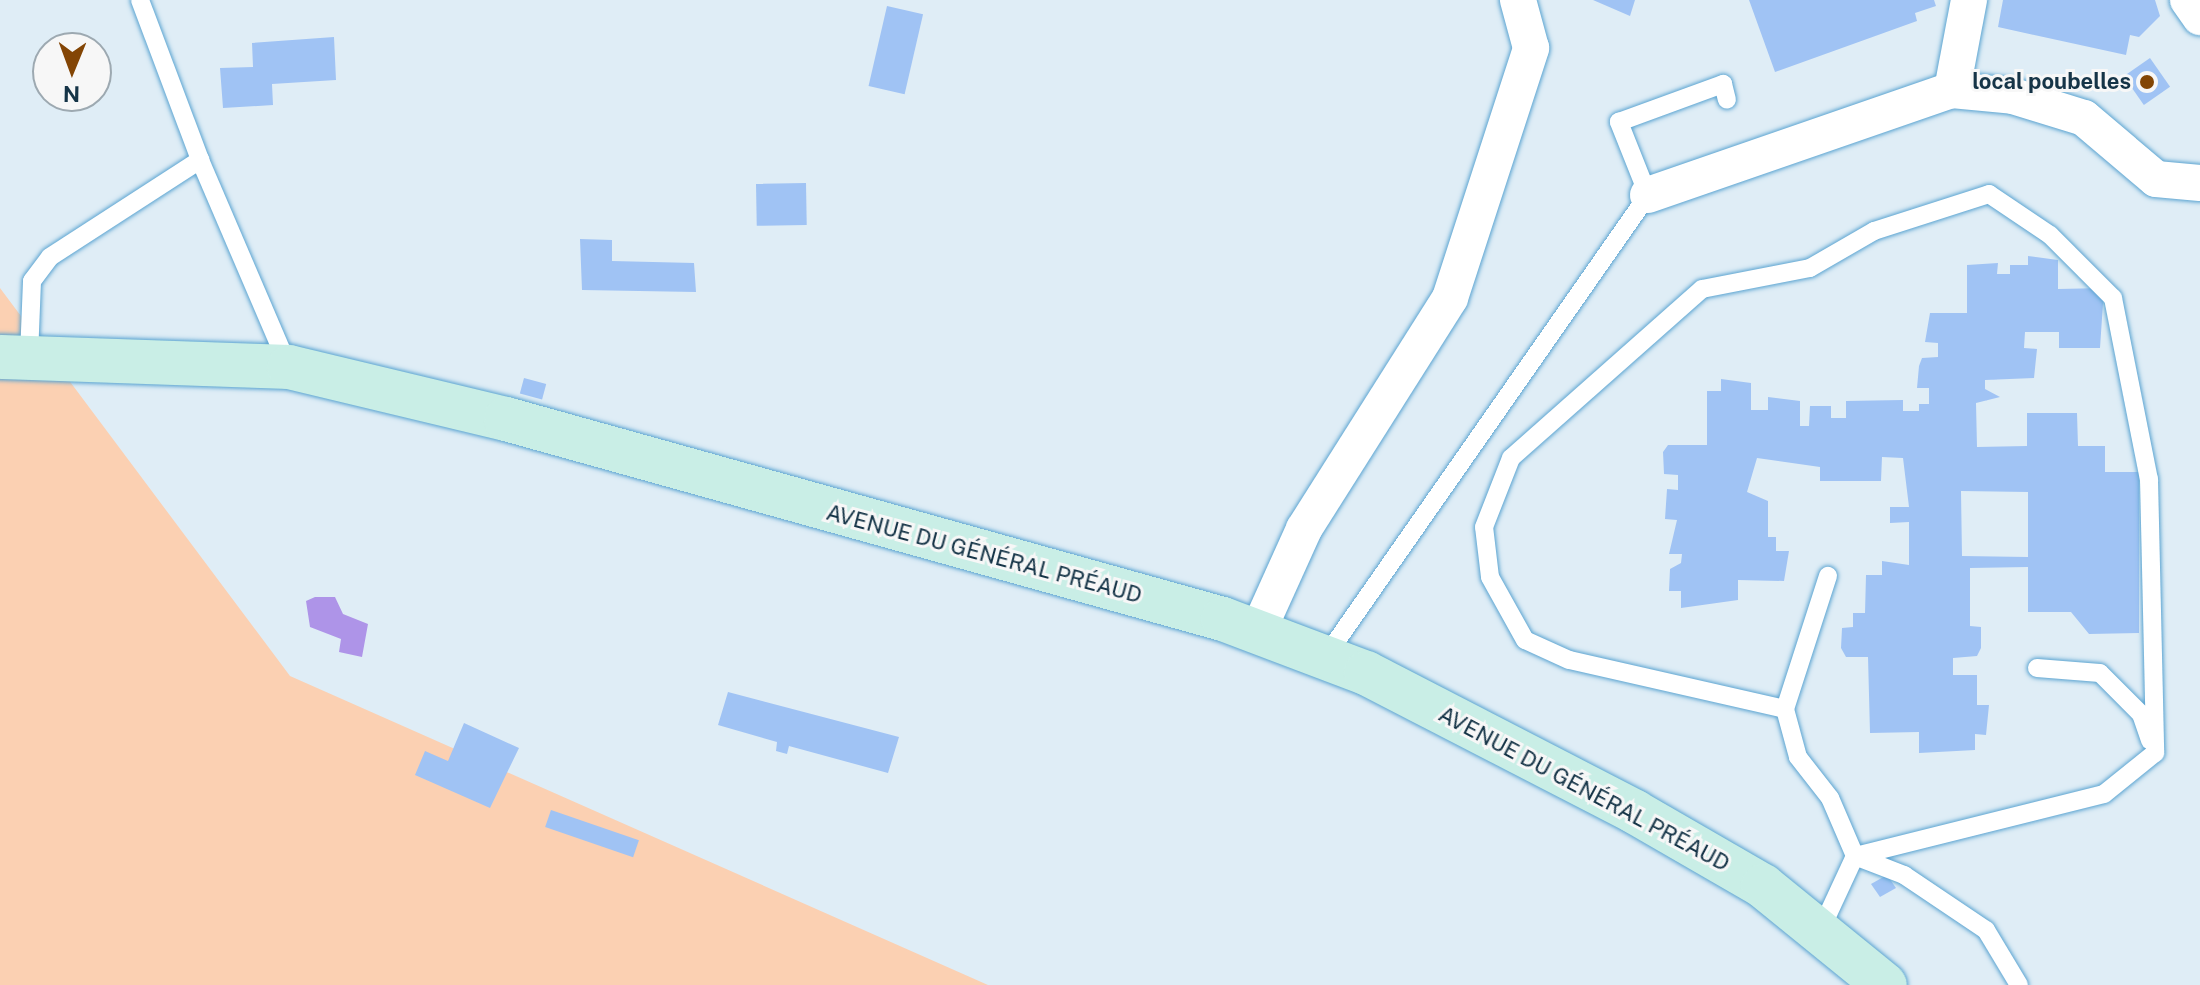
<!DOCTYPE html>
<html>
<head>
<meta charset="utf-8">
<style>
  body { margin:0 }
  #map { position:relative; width:2200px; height:985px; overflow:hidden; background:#dfedf6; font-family:"Public Sans",sans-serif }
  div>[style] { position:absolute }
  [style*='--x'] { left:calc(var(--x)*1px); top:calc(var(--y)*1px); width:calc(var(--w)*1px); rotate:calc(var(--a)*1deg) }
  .green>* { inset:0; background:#fbd0b2 }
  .water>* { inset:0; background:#ae94e8 }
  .building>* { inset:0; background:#a0c3f4; transform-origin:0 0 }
  .roads { filter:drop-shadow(0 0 2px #5ba4d1) drop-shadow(0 0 2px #5ba4d1) }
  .lane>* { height:18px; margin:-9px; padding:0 9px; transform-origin:9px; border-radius:9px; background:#fff }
  .street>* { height:36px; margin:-18px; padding:0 18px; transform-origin:18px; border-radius:18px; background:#fff }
  .secondary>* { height:44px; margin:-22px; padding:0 22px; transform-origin:22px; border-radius:22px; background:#c9eee6 }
  .dots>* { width:22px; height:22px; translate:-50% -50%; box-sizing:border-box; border:4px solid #f7f7f7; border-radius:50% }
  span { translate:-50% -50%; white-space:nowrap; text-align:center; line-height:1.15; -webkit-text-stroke:6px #f7f7f7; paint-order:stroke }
  .poi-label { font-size:22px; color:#153447; font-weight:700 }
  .right { translate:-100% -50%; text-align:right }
  .street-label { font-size:22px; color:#153447 }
  .north { position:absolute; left:32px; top:32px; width:80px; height:80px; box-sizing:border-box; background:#f7f7f7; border:2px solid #9da9b1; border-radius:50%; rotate:181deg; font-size:22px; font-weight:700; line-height:32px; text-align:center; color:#153447 }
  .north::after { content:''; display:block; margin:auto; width:28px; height:36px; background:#834505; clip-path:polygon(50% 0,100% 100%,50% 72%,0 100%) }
</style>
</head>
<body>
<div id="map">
  <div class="green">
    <i style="clip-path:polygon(0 288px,290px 676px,988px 985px,0 985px)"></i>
  </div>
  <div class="water">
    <i style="clip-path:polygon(315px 597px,335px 597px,343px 614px,368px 624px,362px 657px,339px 652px,341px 639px,310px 627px,306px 601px)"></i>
  </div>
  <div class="building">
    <i style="clip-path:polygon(1593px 0,1635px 0,1630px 16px)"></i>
    <i style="clip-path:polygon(1749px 0,1934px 0,1936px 6px,1915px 13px,1917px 21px,1775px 72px)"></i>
    <i style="clip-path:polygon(2003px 0,2155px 0,2160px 16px,2139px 37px,2130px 35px,2126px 55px,1998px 27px)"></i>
    <i style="left:887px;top:6px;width:37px;height:82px;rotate:13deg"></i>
    <i style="clip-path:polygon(334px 37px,336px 80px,272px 84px,273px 105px,223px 108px,220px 68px,253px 67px,252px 43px)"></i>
    <i style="left:2150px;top:58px;width:35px;height:32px;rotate:55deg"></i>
    <i style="left:806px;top:183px;width:42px;height:50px;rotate:89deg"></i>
    <i style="clip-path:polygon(580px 239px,612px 240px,612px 261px,694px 263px,696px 292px,582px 290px)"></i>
    <i style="clip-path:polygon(evenodd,2028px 256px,2058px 260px,2058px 289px,2104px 288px,2100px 348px,2059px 348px,2059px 332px,2025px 332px,2024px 348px,2037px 349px,2034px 378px,1985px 380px,1985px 389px,2000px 397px,1976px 403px,1977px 447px,2027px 446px,2027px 413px,2077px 413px,2078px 446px,2105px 446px,2105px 472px,2139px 472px,2139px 633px,2089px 634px,2071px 612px,2028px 612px,2028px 567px,1970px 568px,1970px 626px,1981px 627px,1981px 648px,1977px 656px,1953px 658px,1953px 675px,1977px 675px,1977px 705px,1989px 705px,1986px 735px,1975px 734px,1975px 750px,1919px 753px,1919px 732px,1870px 733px,1868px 657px,1846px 657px,1841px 648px,1842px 628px,1853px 627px,1853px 613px,1865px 613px,1866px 575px,1882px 575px,1882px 561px,1909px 565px,1909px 522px,1890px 523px,1890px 507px,1909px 507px,1903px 458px,1882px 457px,1881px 481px,1820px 481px,1820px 467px,1757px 458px,1747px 492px,1768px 501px,1768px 537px,1776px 537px,1776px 551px,1789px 551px,1784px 581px,1738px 580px,1738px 600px,1681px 608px,1681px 591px,1669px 591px,1670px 569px,1681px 563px,1682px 554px,1669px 554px,1677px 520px,1665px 519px,1667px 489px,1678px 490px,1678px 475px,1664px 474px,1663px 452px,1668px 445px,1707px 445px,1707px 391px,1721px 391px,1721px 379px,1751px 383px,1751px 410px,1768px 410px,1768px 397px,1800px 401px,1800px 426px,1809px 426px,1810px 406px,1831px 406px,1831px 418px,1846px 418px,1846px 401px,1903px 400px,1903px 411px,1919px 411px,1919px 404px,1929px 404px,1929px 388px,1917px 388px,1919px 366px,1922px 358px,1938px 357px,1938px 343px,1925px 342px,1930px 313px,1967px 313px,1967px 265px,1998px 263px,1997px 274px,2010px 274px,2010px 265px,2028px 265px,2028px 256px,1961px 491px,2028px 492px,2028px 557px,1962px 556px,1961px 491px)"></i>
    <i style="left:524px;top:378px;width:23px;height:16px;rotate:15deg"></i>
    <i style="clip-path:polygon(728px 692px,899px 737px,888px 773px,789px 746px,787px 754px,776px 751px,777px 742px,718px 725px)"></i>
    <i style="clip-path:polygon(464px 723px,519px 748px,490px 808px,415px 775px,425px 751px,448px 761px)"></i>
    <i style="left:551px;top:810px;width:93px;height:18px;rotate:19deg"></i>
    <i style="clip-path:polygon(1887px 875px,1896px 888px,1880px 897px,1871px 884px)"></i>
  </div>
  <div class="roads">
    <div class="lane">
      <i style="--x:140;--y:0;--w:171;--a:69.4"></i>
      <i style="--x:29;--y:356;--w:75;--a:-87.7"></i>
      <i style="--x:32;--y:281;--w:30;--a:-53"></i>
      <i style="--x:50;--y:257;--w:179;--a:-32.9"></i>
      <i style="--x:200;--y:160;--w:223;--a:66.8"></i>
      <i style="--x:1326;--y:656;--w:562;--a:-55.07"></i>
      <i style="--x:1648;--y:195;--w:79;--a:-111.7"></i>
      <i style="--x:1619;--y:122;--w:111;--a:-20.1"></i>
      <i style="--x:1723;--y:84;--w:16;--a:76"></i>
      <i style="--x:2037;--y:668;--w:63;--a:4.5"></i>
      <i style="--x:2100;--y:673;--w:58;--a:45"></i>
      <i style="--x:2141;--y:714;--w:28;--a:71"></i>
      <i style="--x:1785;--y:709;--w:221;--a:-167.2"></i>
      <i style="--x:1569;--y:660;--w:48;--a:-155.6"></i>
      <i style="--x:1525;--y:640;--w:72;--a:-119.1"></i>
      <i style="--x:1490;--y:577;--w:50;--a:-96.8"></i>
      <i style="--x:1484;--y:527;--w:74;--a:-68.6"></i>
      <i style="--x:1511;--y:458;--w:255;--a:-41.5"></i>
      <i style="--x:1702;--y:289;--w:110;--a:-11"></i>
      <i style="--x:1810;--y:268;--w:74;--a:-30"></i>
      <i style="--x:1874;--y:231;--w:121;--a:-17.8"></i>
      <i style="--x:1989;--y:194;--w:73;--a:33.9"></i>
      <i style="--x:2050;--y:235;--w:89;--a:45"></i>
      <i style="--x:2113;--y:298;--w:185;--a:78.8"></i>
      <i style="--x:2149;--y:479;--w:274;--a:88.7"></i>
      <i style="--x:2155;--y:753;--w:65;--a:141.2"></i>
      <i style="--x:2104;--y:794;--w:257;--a:166"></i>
      <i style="--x:1855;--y:856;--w:63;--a:-113.3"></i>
      <i style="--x:1830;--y:798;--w:52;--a:-128"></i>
      <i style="--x:1798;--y:757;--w:50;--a:-105.2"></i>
      <i style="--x:1785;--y:709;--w:140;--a:-72.1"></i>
      <i style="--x:1822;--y:927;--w:78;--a:-65.1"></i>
      <i style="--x:1855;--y:856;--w:53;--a:21.2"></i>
      <i style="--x:1904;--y:875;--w:99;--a:33.9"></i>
      <i style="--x:1986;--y:930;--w:64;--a:59"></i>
    </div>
    <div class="street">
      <i style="--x:2188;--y:0;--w:21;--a:55"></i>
      <i style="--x:1952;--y:90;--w:92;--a:-79.3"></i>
      <i style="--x:1648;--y:195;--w:322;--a:-19.1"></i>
      <i style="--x:1952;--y:90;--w:61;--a:5.6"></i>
      <i style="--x:2013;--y:96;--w:74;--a:17.2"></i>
      <i style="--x:2084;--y:118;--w:94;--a:40.3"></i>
      <i style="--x:2156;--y:179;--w:44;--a:5.2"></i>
      <i style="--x:1258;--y:631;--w:112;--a:-65.7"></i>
      <i style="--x:1304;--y:529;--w:273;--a:-57.7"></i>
      <i style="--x:1450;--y:298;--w:263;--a:-72"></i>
      <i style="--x:1531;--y:48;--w:50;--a:-105.2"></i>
    </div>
    <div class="secondary">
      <i style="--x:0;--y:357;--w:289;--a:2"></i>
      <i style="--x:289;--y:367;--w:223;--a:13.5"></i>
      <i style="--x:506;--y:419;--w:744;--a:15.59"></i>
      <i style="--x:1223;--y:619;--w:153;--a:20.7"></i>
      <i style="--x:1366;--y:673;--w:303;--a:27.3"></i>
      <i style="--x:1635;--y:812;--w:148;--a:30"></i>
      <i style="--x:1763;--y:886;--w:157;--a:39.1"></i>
    </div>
  </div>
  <div class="dots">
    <i style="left:2147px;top:82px;background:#834505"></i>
  </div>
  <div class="poi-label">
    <span class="right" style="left:2131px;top:82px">local poubelles</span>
  </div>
  <div class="street-label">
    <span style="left:984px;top:554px;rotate:15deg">AVENUE DU GÉNÉRAL PRÉAUD</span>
    <span style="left:1584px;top:789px;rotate:28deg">AVENUE DU GÉNÉRAL PRÉAUD</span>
  </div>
  <div class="north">N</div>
</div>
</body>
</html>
